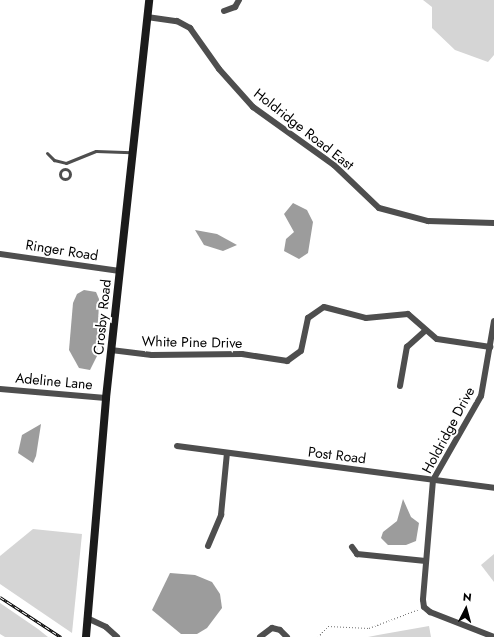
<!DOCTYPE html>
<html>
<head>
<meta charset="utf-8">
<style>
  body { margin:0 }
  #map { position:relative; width:494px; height:637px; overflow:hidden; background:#fff; font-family:Jost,sans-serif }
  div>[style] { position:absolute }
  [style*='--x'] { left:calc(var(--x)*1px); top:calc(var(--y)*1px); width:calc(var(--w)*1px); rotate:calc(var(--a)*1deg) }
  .green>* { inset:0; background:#d5d5d5 }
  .water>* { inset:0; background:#9c9c9c }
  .path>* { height:1px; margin-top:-0.5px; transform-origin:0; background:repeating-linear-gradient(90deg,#707070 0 1px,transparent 0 3px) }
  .lane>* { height:3px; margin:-1.5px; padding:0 1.5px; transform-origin:1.5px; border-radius:1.5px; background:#4e4e4e }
  .lane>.ring { margin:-1.5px; padding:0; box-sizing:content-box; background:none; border:3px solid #4e4e4e; border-radius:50% }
  .street>* { height:6px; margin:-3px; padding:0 3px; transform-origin:3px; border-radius:3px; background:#4e4e4e }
  .secondary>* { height:8px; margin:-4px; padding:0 4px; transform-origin:4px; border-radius:4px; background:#1b1b1b }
  .rail>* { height:3px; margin-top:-1.5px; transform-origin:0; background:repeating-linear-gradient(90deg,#fff 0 4.5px,#000 0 9px); box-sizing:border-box; border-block:1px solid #000 }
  span { translate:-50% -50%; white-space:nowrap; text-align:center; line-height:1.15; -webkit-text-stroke:4px #fff; paint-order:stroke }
  .street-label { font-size:14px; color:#000 }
  .north { position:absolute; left:446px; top:589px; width:40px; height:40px; -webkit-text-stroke:3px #fff; paint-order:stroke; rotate:6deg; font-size:11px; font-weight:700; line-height:16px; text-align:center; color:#000 }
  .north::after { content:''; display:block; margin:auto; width:14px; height:18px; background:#000; clip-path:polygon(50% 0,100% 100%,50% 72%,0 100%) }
</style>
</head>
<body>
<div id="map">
  <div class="green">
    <i style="clip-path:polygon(423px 0,494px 0,494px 55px,488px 62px,455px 50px,432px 28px,432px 7px)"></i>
    <i style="clip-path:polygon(33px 529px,82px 534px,72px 633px,0 584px,0 556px)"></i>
    <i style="clip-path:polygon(494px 554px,494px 582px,481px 565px)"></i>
    <i style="clip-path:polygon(0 603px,38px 629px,48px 637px,5px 637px,0 634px)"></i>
    <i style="clip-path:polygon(429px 626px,431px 637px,368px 637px,378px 635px)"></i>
  </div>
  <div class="water">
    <i style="clip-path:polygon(293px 203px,307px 210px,313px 222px,308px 253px,299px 259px,284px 251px,286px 239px,294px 232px,284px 214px)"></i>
    <i style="clip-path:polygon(195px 230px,217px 234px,237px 245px,223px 251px,204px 245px)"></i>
    <i style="clip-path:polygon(84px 290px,96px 292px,99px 299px,97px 356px,90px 370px,79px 368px,69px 350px,73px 303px,77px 294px)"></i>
    <i style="clip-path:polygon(41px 424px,36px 456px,33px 463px,18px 453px,22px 435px)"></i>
    <i style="clip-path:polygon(403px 499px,411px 517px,419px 523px,416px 541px,406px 545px,388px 545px,381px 538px,383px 532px,397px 521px)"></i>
    <i style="clip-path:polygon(170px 573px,195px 575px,212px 582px,220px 594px,222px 608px,207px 628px,197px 634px,181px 634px,152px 610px)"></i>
  </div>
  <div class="path">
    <i style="--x:318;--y:637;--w:15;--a:-48"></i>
    <i style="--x:328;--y:626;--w:41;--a:2.8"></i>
    <i style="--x:369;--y:628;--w:53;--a:-20.8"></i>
  </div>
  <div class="lane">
    <i style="--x:47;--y:153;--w:10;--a:45"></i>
    <i style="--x:54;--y:160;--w:12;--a:14"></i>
    <i style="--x:66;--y:163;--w:32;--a:-22"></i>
    <i style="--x:96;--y:151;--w:35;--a:2"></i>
    <i class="ring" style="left:60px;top:169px;width:7px;height:7px"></i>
  </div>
  <div class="street">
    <i style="--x:224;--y:11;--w:12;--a:-20"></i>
    <i style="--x:235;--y:7;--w:8;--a:-60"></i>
    <i style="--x:147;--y:17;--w:30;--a:8"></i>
    <i style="--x:177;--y:21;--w:15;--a:28"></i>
    <i style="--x:190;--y:28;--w:50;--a:54.7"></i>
    <i style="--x:219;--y:69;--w:51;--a:48.2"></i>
    <i style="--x:253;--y:107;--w:100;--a:35.6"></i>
    <i style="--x:334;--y:165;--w:62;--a:43.7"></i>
    <i style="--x:379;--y:208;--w:51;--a:14.9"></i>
    <i style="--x:428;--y:221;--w:66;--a:1.7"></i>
    <i style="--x:0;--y:254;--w:121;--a:8.1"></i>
    <i style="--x:494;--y:321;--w:76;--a:99.8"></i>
    <i style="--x:481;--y:396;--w:97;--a:119.7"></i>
    <i style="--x:433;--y:480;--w:120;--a:94.8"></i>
    <i style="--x:423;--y:600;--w:7;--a:82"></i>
    <i style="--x:424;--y:607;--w:8;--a:40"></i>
    <i style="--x:430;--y:612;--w:69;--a:21.3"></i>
    <i style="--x:111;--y:350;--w:41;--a:7"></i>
    <i style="--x:152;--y:355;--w:90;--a:-0.6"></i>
    <i style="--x:242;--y:354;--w:46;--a:8.8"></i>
    <i style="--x:287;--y:361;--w:17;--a:-36"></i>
    <i style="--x:301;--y:351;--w:34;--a:-78"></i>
    <i style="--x:308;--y:318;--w:19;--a:-35"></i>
    <i style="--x:324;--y:307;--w:43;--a:14.7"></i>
    <i style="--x:366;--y:318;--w:42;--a:-5.4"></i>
    <i style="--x:408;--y:314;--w:38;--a:41"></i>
    <i style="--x:437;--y:339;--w:54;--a:8.6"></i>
    <i style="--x:400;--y:386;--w:40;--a:-80"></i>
    <i style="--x:407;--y:347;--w:24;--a:-42"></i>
    <i style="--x:0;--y:389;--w:106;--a:4.9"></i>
    <i style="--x:177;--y:446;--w:320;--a:7.5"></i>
    <i style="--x:208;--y:546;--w:34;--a:-67"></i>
    <i style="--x:221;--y:515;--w:62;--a:-84.5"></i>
    <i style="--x:352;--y:547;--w:9;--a:54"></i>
    <i style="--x:357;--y:554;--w:69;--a:5.8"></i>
    <i style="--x:87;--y:618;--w:21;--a:25"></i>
    <i style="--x:106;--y:627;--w:15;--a:42"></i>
    <i style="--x:260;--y:637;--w:15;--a:-37"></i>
    <i style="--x:272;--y:628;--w:8;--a:14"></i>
    <i style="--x:280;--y:630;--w:10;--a:45"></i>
  </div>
  <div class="secondary">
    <i style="--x:86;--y:637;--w:240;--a:-85.2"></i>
    <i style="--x:106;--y:398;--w:400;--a:-83.8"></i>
  </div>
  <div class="rail">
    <i style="--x:0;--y:597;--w:73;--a:33.3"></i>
  </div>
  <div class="street-label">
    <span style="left:304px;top:129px;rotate:38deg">Holdridge Road East</span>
    <span style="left:62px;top:250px;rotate:9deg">Ringer Road</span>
    <span style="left:102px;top:317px;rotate:-84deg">Crosby Road</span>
    <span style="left:192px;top:342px;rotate:1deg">White Pine Drive</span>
    <span style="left:54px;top:381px;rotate:5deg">Adeline Lane</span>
    <span style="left:448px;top:430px;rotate:-62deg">Holdridge Drive</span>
    <span style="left:337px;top:455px;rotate:7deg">Post Road</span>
  </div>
  <div class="north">N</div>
</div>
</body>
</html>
